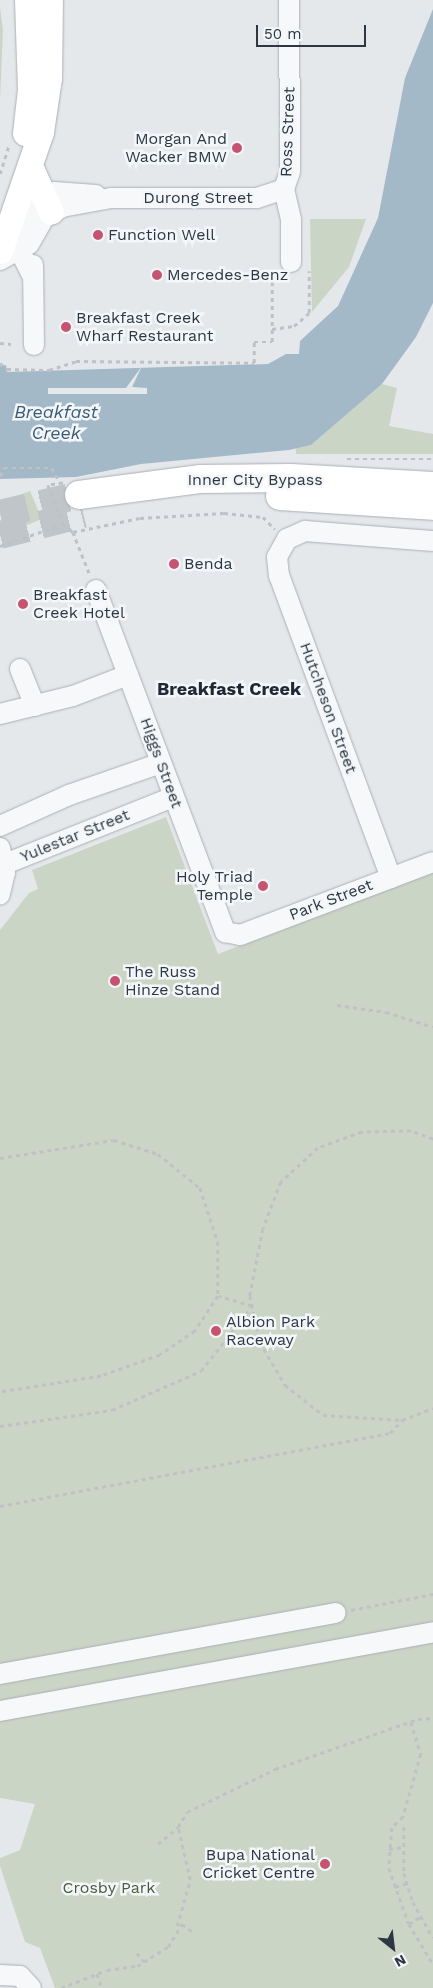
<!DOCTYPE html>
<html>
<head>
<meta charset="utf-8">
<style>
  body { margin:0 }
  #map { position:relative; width:433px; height:1988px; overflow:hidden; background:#e5e8eb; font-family:"Work Sans",sans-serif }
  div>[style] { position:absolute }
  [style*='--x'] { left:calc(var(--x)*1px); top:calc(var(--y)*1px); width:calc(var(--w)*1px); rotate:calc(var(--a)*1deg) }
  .green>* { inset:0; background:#cbd5c6 }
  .water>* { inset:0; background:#a3b9c8 }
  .pier>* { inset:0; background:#e5e8eb }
  .highway-tunnel>* { height:28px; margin-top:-14px; transform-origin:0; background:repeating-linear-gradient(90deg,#c0c5c9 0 28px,transparent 0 42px) }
  .path>* { height:2.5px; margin-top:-1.25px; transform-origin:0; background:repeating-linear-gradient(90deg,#bec2c7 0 4px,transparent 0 8px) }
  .roads { filter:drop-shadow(0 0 1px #aaafb5) drop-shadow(0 0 1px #aaafb5) }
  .minor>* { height:20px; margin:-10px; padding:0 10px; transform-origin:10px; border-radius:10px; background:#f7f8fa }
  .major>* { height:25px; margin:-12.5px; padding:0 12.5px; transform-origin:12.5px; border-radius:12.5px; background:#fff }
  .highway>* { height:28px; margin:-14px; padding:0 14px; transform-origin:14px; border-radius:14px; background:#fff }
  .dots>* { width:14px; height:14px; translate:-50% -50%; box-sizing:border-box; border:2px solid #f4f7f9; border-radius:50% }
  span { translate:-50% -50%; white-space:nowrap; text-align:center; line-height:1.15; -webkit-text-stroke:5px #f4f7f9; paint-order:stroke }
  .street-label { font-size:16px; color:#2d3743 }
  .poi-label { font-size:16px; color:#2d3743 }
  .right { translate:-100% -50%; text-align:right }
  .left { translate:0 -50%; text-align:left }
  .park-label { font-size:16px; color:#455e3b }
  .water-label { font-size:18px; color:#3a5a74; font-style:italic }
  .neighbourhood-label { font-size:18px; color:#1f2834; font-weight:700 }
  .north { position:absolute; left:368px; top:1923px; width:50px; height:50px; -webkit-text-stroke:4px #f4f7f9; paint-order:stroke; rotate:151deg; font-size:14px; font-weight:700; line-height:20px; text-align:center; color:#2d3743 }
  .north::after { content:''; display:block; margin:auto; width:18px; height:22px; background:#2d3743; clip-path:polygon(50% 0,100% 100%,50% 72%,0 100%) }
  .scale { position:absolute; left:256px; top:25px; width:110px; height:22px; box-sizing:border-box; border:2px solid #2d3743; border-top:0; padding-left:6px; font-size:15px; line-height:18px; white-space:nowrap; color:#2d3743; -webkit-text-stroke:4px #f4f7f9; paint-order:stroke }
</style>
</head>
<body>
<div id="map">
  <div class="green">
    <i style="clip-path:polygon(0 7px,3px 30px,0 101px)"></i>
    <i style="clip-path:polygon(310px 219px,366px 219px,349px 267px,312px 312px)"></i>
    <i style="clip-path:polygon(382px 384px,397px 388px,389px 426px,433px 434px,433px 454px,296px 454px,296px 448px,311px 445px)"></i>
    <i style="clip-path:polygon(30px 491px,42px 519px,3px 535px,0 503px)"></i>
    <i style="clip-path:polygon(166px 817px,218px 954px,433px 872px,433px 1988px,55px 1988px,40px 1948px,25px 1942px,0 1866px,0 1858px,20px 1850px,35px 1804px,0 1798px,0 930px,29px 893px,38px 889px,32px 870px)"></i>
  </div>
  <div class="water">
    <i style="clip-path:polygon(433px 9px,433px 303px,416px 337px,382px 384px,311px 445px,289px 450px,141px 464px,76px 477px,0 479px,0 366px,6px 365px,7px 372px,268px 364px,286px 354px,299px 354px,300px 341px,338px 306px,378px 218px,405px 78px)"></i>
  </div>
  <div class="pier">
    <i style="clip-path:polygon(142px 366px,132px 387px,147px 388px,147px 394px,48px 394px,48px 388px,126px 388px)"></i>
  </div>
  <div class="highway-tunnel">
    <i style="--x:0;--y:514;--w:81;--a:-13.5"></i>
    <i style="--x:0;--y:535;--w:86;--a:-14.2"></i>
  </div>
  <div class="path">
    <i style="--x:0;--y:174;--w:31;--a:-73"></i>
    <i style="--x:272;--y:329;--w:22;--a:-8"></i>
    <i style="--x:294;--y:326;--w:20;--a:-41"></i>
    <i style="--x:309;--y:313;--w:42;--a:-90"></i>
    <i style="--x:0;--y:343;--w:11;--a:5"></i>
    <i style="--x:0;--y:363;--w:9;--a:41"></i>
    <i style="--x:7;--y:369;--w:42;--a:1.4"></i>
    <i style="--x:49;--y:370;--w:28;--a:-18"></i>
    <i style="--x:76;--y:361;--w:178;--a:0.6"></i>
    <i style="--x:254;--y:363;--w:21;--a:-90"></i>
    <i style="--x:254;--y:342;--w:18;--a:0"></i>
    <i style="--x:272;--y:342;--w:70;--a:-90"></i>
    <i style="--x:347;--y:459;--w:86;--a:0"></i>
    <i style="--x:0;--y:476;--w:9;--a:-63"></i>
    <i style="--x:4;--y:468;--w:48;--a:0"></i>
    <i style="--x:52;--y:468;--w:17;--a:62"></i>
    <i style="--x:63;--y:483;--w:15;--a:172"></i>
    <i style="--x:48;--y:485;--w:42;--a:69"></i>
    <i style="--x:63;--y:524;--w:13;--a:39"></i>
    <i style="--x:73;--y:532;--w:68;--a:-11.8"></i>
    <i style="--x:140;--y:518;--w:84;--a:-3.4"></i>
    <i style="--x:224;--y:513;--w:39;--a:6"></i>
    <i style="--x:263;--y:517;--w:17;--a:45"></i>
    <i style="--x:73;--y:532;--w:46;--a:68.4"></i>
    <i style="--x:0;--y:546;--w:67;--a:-19.2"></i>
    <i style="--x:337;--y:1005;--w:49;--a:8.1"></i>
    <i style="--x:386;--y:1012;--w:49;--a:17.7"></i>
    <i style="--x:433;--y:1139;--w:23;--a:-160"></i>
    <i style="--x:411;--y:1131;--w:49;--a:178.8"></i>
    <i style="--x:362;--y:1132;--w:47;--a:160"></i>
    <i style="--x:318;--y:1148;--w:50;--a:137.4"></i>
    <i style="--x:281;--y:1182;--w:50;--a:111"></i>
    <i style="--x:263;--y:1229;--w:68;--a:101"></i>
    <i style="--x:250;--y:1296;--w:47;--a:77.7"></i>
    <i style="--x:260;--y:1342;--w:50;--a:59.8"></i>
    <i style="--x:285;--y:1385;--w:48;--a:38.3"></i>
    <i style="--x:323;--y:1415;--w:79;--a:3.6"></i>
    <i style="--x:402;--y:1420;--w:33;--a:-21"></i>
    <i style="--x:0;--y:1158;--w:115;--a:-9"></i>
    <i style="--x:114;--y:1140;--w:46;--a:17.7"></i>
    <i style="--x:158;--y:1154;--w:54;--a:39"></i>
    <i style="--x:200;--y:1188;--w:57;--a:71.6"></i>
    <i style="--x:218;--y:1242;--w:54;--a:90"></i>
    <i style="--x:218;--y:1296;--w:42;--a:123.3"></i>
    <i style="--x:195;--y:1331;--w:42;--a:145.6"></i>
    <i style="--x:160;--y:1355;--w:63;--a:160.4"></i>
    <i style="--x:101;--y:1376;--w:102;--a:171"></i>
    <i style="--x:0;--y:1426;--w:113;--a:-8.1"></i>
    <i style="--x:112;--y:1410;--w:97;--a:-23.7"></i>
    <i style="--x:201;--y:1371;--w:83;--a:-51.9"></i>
    <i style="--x:252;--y:1306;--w:35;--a:-164"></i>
    <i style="--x:0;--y:1506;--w:397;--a:-10.6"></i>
    <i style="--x:390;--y:1433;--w:18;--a:-47"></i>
    <i style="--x:351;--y:1610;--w:84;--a:-11"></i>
    <i style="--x:411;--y:1722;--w:34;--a:73"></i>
    <i style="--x:421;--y:1754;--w:66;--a:105.9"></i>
    <i style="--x:403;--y:1817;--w:16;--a:135"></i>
    <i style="--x:392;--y:1828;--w:40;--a:94.3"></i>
    <i style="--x:389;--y:1868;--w:59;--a:70.3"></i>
    <i style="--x:409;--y:1924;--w:47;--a:59"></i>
    <i style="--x:404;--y:1827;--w:46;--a:90"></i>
    <i style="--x:404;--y:1873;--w:30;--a:73"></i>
    <i style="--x:413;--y:1902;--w:41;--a:60.9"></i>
    <i style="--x:158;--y:1844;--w:26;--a:-40"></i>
    <i style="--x:389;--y:1849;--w:14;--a:-8"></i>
    <i style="--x:395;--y:1887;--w:13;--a:-18"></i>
    <i style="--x:409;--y:1924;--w:13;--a:-32"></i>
    <i style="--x:177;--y:1926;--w:48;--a:-74.2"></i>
    <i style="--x:190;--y:1880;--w:54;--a:-102.8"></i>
    <i style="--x:178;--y:1827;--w:17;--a:-59"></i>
    <i style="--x:187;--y:1812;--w:98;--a:-26"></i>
    <i style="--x:275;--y:1769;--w:151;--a:-19.3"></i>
    <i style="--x:418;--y:1719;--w:15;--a:-4"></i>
    <i style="--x:137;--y:1953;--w:11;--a:52"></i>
    <i style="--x:97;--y:1974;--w:15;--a:70"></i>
    <i style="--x:61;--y:1988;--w:49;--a:-21.4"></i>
    <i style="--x:107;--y:1970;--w:30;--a:-8"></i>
    <i style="--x:137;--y:1966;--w:36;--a:-32"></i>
    <i style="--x:168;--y:1947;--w:27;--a:-59"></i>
    <i style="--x:182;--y:1924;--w:14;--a:36"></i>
  </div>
  <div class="roads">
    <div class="minor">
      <i style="--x:284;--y:189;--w:32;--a:77"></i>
      <i style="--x:291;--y:220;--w:42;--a:90"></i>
      <i style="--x:0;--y:260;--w:33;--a:-29"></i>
      <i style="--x:29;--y:244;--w:30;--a:-60"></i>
      <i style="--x:44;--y:218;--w:21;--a:-31"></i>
      <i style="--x:62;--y:207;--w:50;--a:-10.4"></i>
      <i style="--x:111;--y:198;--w:146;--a:0"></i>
      <i style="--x:257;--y:198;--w:28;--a:-18"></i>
      <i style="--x:284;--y:189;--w:18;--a:-71"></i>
      <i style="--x:290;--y:172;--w:172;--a:-90.3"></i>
      <i style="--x:33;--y:265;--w:80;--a:89.3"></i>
      <i style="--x:33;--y:277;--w:30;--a:-117"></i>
      <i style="--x:19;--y:250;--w:42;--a:-72"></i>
      <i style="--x:32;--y:210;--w:28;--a:-39"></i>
      <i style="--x:54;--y:192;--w:42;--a:4.1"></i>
      <i style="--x:96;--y:590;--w:366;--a:69.3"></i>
      <i style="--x:225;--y:932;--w:15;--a:11"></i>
      <i style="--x:240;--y:935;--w:206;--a:-20.7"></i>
      <i style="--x:20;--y:669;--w:40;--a:68"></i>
      <i style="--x:0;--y:714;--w:75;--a:-13.9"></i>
      <i style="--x:73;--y:696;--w:59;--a:-20.9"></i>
      <i style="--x:0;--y:826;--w:76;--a:-24.2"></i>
      <i style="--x:69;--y:795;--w:97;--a:-19.2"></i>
      <i style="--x:0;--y:848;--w:25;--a:78"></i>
      <i style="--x:5;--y:872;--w:23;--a:103"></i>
      <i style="--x:5;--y:864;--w:181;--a:-21.7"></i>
      <i style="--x:391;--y:878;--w:322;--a:-110.3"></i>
      <i style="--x:279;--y:576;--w:19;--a:-96"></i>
      <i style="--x:277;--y:557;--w:21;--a:-61"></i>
      <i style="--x:287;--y:539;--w:20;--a:-24"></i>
      <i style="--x:305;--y:531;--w:128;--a:4.5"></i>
      <i style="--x:0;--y:1674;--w:341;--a:-10.3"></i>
      <i style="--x:0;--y:1711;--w:440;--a:-10.3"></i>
      <i style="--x:0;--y:1975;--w:20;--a:3"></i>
      <i style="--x:20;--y:1976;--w:16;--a:47"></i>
    </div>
    <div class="major">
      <i style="--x:25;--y:133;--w:43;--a:-83.4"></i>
      <i style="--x:30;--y:90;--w:90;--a:-91.9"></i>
      <i style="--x:31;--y:168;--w:48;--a:65.6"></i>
      <i style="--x:0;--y:251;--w:126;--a:-71"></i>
      <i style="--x:41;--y:132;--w:55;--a:-81.6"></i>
      <i style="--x:49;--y:78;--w:78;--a:-89.3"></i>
    </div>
    <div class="highway">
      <i style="--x:79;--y:495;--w:123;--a:-7.5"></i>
      <i style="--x:201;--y:479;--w:90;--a:-0.6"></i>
      <i style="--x:291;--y:478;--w:142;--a:3.2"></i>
      <i style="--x:280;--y:496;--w:153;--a:3.7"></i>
    </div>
  </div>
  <div class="dots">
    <i style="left:237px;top:148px;background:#c65471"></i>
    <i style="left:98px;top:235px;background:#c65471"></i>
    <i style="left:157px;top:275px;background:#c65471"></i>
    <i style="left:66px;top:327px;background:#c65471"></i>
    <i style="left:174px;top:564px;background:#c65471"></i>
    <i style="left:23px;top:604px;background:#c65471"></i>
    <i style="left:263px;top:886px;background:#c65471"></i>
    <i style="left:115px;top:981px;background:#c65471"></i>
    <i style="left:216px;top:1331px;background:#c65471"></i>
    <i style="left:325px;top:1864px;background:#c65471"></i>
  </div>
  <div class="street-label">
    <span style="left:288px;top:132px;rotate:-88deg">Ross Street</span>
    <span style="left:198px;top:198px">Durong Street</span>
    <span style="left:255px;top:480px">Inner City Bypass</span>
    <span style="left:328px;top:708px;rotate:70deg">Hutcheson Street</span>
    <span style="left:161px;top:763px;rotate:70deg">Higgs Street</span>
    <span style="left:75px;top:836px;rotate:-22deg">Yulestar Street</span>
    <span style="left:331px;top:900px;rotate:-21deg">Park Street</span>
  </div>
  <div class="poi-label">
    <span class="right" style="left:227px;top:148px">Morgan And<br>Wacker BMW</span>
    <span class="left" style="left:108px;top:235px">Function Well</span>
    <span class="left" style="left:167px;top:275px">Mercedes-Benz</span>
    <span class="left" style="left:76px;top:327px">Breakfast Creek<br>Wharf Restaurant</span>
    <span class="left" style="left:184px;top:564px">Benda</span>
    <span class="left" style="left:33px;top:604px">Breakfast<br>Creek Hotel</span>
    <span class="right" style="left:253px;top:886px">Holy Triad<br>Temple</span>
    <span class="left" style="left:125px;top:981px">The Russ<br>Hinze Stand</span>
    <span class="left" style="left:226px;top:1331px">Albion Park<br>Raceway</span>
    <span class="right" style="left:315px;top:1864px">Bupa National<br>Cricket Centre</span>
  </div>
  <div class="park-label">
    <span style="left:109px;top:1888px">Crosby Park</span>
  </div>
  <div class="water-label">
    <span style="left:56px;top:423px">Breakfast<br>Creek</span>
  </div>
  <div class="neighbourhood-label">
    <span style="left:229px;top:689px">Breakfast Creek</span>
  </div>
  <div class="north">N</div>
  <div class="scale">50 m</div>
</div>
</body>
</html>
